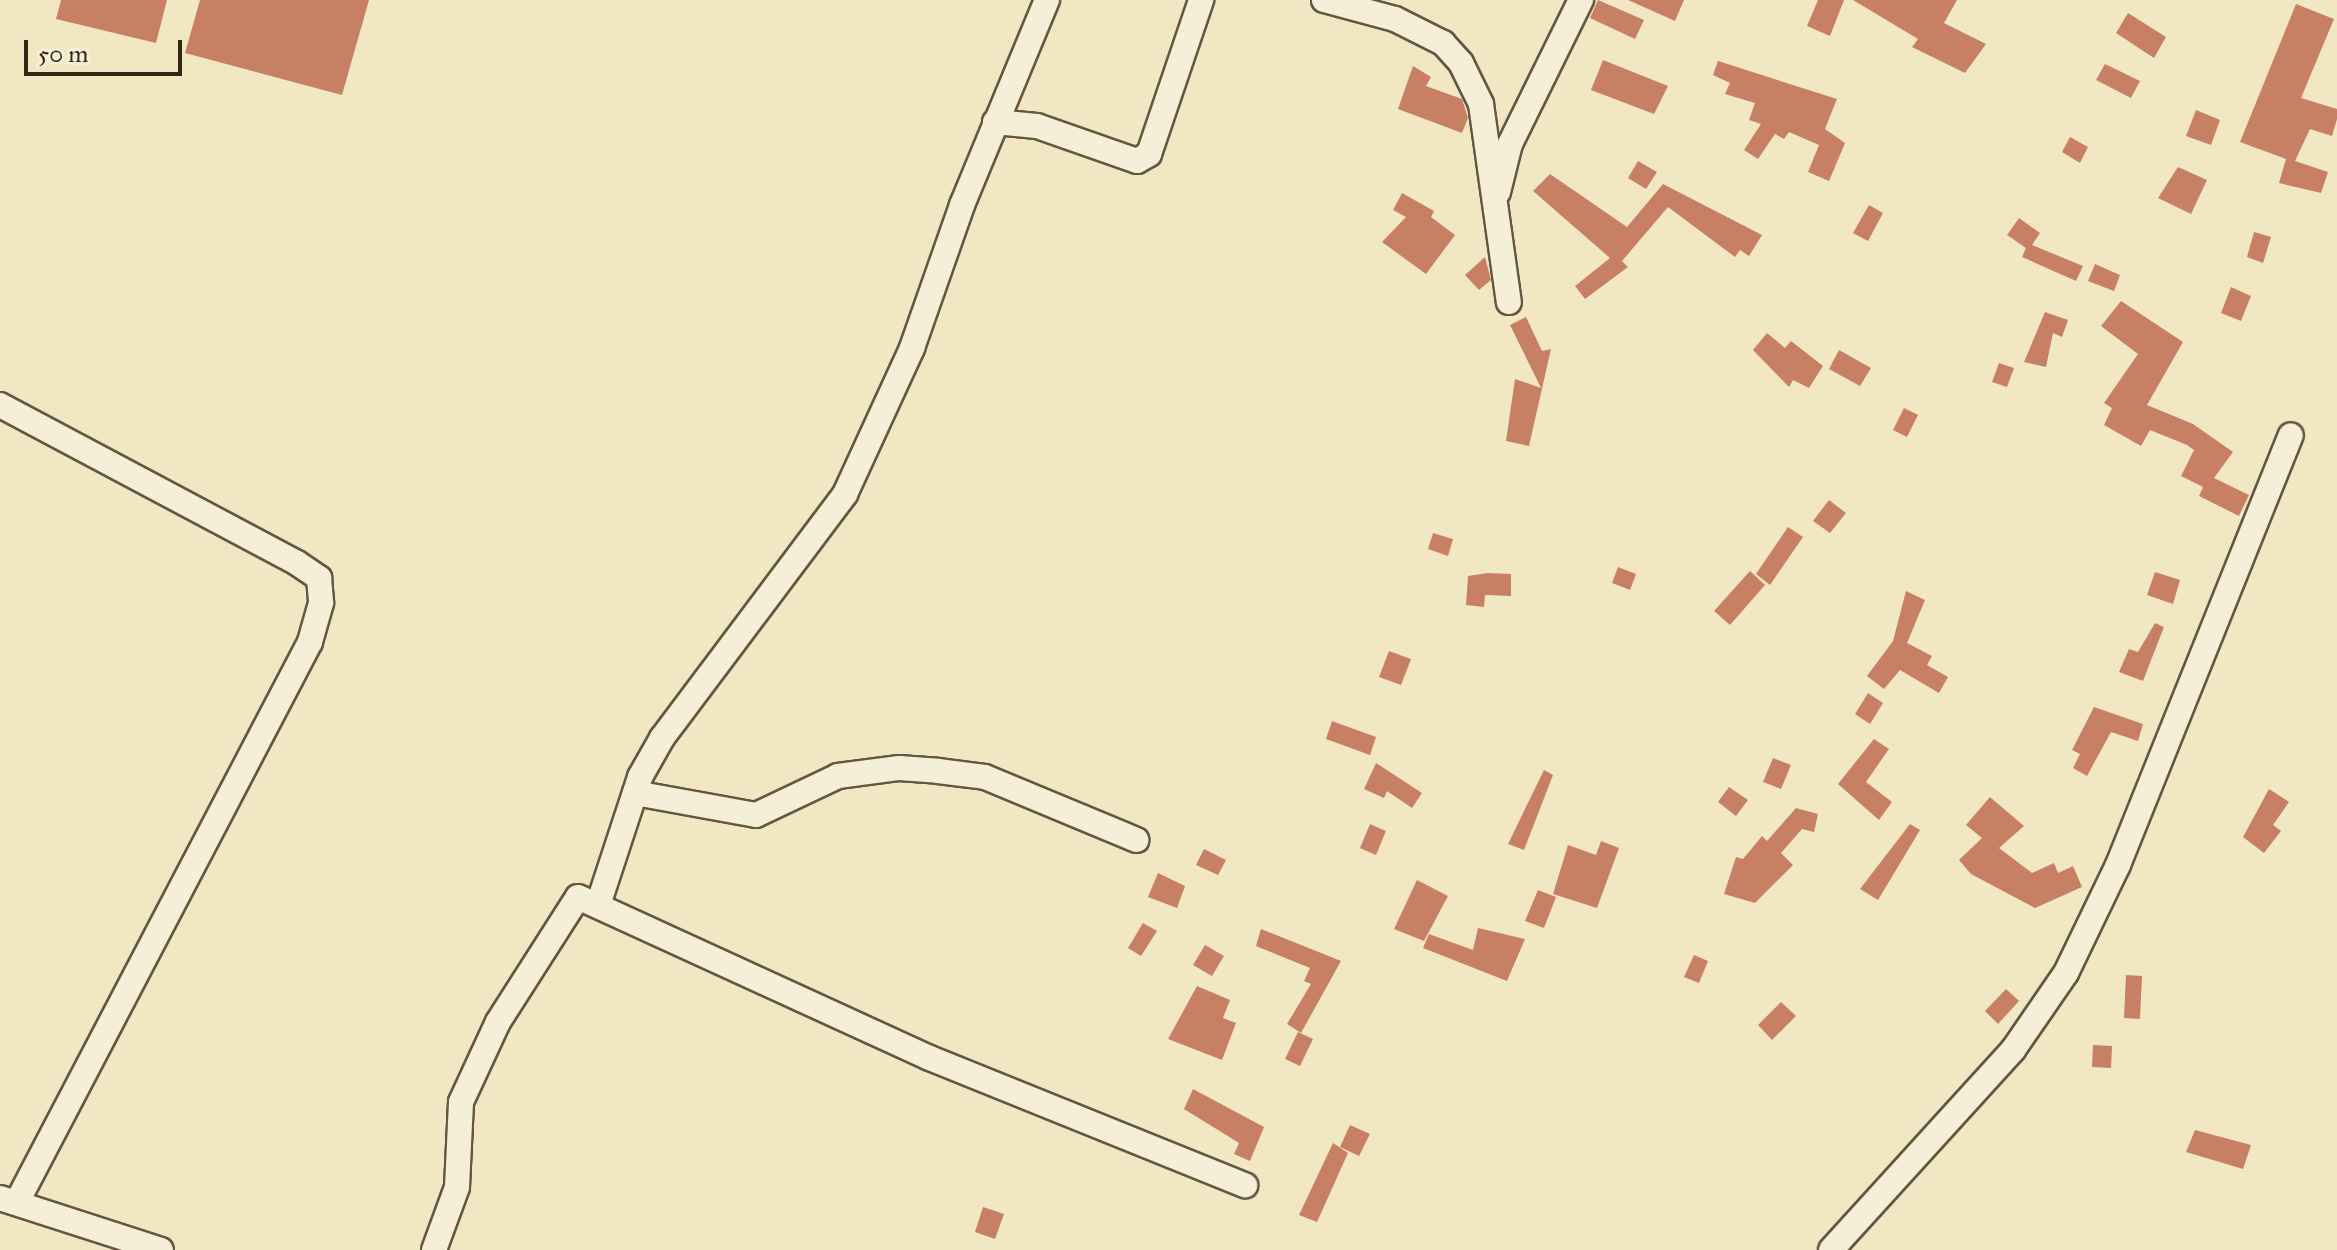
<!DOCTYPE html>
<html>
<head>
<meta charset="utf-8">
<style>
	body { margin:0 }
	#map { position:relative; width:2337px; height:1250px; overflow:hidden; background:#f1e7c3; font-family:"IM FELL Great Primer",serif }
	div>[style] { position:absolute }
	.building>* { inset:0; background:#c88064 }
	.roads { filter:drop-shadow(2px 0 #645640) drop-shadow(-2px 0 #645640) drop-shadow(0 2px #645640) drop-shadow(0 -2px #645640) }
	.street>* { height:24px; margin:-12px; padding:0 12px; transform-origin:12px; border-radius:12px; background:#f6efd8 }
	span { translate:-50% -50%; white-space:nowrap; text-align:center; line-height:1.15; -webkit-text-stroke:7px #f6efd8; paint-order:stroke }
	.scale { position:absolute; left:24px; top:40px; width:158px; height:36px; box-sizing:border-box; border:4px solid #352515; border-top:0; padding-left:10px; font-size:24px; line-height:28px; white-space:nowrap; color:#352515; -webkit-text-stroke:6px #f6efd8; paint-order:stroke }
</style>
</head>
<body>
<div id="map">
	<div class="building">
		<div style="clip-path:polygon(61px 0,167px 0,156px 43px,56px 19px)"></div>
		<div style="clip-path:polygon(200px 0,369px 0,342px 95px,185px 53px)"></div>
		<div style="clip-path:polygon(1598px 0,1644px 20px,1635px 39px,1590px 18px)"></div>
		<div style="clip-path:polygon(1628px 0,1684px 0,1675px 21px)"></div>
		<div style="clip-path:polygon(1818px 0,1844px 0,1830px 36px,1807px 26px)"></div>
		<div style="clip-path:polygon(1853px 0,1957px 0,1944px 23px,1986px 44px,1965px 73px,1912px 47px,1918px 39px)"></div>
		<div style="clip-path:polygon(2296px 4px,2334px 19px,2301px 98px,2337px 109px,2337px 119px,2332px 136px,2310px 129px,2295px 161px,2328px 172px,2321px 193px,2279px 183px,2286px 159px,2240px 142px)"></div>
		<div style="clip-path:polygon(2128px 13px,2166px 37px,2154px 58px,2116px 33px)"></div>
		<div style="clip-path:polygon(1603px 60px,1668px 86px,1654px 114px,1591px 90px)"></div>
		<div style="clip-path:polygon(1718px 61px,1837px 99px,1825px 129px,1845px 143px,1829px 181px,1808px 172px,1819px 145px,1789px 132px,1784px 139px,1775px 134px,1758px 159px,1744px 150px,1761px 124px,1749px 120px,1755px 103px,1725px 94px,1730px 83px,1713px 75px)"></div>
		<div style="clip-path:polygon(2105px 64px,2140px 81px,2131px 98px,2096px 80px)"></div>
		<div style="clip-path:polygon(1413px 66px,1431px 77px,1426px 86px,1462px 99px,1468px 118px,1462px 133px,1398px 109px)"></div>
		<div style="clip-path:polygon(2196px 110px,2220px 120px,2211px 145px,2186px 136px)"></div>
		<div style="clip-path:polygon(2070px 137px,2088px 147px,2080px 163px,2062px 152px)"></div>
		<div style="clip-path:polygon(1638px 161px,1657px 172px,1646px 189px,1628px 178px)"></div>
		<div style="clip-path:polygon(2178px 167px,2207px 180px,2191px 214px,2158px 198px)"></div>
		<div style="clip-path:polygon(1550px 174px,1627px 227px,1663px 184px,1762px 235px,1749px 256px,1740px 250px,1735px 257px,1668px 207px,1622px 261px,1628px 267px,1585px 299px,1575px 286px,1610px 258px,1533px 191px)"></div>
		<div style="clip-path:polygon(1402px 193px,1434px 211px,1431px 217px,1455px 235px,1426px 274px,1382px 242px,1406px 217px,1393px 210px)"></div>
		<div style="clip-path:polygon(1869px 205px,1883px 213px,1868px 241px,1853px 233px)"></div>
		<div style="clip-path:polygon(2019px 218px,2040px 233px,2032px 245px,2083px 266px,2076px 281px,2022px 257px,2026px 248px,2007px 235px)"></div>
		<div style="clip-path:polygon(2254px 232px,2271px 237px,2263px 263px,2247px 257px)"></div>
		<div style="clip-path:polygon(1485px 257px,1491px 280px,1479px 290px,1465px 275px)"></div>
		<div style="clip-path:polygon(2095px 264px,2120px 275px,2114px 291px,2088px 281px)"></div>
		<div style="clip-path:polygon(2231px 287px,2251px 296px,2241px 321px,2221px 313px)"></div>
		<div style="clip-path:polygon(2121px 301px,2183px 342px,2147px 405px,2193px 424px,2233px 452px,2214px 478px,2249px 495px,2239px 516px,2199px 496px,2203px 487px,2181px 476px,2194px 450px,2187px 445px,2150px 430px,2141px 446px,2104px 425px,2112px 408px,2104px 403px,2138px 354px,2101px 326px)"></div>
		<div style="clip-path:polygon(2045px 312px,2068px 320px,2062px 337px,2053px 333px,2046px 367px,2024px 362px)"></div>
		<div style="clip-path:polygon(1526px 317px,1542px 351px,1551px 349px,1529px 446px,1506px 441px,1515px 379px,1541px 388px,1510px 325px)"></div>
		<div style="clip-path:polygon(1767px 333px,1785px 348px,1791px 341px,1823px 366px,1809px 388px,1793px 380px,1789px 387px,1753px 350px)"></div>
		<div style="clip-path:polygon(1839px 350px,1871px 368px,1860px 386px,1829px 369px)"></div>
		<div style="clip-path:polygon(1999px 363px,2014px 368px,2007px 387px,1992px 382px)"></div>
		<div style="clip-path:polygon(1904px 408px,1918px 415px,1907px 437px,1893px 430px)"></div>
		<div style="clip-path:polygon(1829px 500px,1846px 513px,1830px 533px,1813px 521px)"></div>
		<div style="clip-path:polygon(1788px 527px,1803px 537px,1770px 585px,1756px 574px)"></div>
		<div style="clip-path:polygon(1433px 533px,1453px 539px,1448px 556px,1428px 549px)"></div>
		<div style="clip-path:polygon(1618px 567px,1636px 574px,1630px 590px,1612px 583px)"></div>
		<div style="clip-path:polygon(1750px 571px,1765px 585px,1730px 625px,1714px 611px)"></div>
		<div style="clip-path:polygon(2155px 572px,2180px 580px,2173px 604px,2147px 595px)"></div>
		<div style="clip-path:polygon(1488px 573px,1511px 574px,1511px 596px,1485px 595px,1484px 607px,1466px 605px,1468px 576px)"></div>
		<div style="clip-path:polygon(1906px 591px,1925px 600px,1907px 643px,1932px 656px,1927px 665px,1948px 677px,1939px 693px,1900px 670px,1884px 689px,1867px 676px,1893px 641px)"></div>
		<div style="clip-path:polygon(2155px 623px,2164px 627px,2143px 681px,2119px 672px,2129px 649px,2138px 652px)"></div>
		<div style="clip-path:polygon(1389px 651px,1411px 659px,1401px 685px,1379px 677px)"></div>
		<div style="clip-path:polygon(1868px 693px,1883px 703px,1870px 724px,1855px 714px)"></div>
		<div style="clip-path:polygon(2094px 707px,2143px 724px,2138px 741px,2111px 732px,2087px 776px,2073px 768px,2080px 754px,2072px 750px)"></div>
		<div style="clip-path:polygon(1332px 721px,1376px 737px,1370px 755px,1326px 739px)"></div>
		<div style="clip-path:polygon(1874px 739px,1889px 749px,1866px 782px,1892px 802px,1879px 820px,1838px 784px)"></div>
		<div style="clip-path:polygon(1773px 758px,1791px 765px,1781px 789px,1763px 782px)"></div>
		<div style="clip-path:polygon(1376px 763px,1422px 793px,1412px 808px,1387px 791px,1384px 798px,1364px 789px)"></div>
		<div style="clip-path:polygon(1544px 770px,1553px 775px,1524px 850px,1508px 844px)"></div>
		<div style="clip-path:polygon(1729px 787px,1748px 800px,1736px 816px,1718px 802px)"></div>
		<div style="clip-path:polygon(2269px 789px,2289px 802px,2273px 825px,2281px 831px,2264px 853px,2243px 837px)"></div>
		<div style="clip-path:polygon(1990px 797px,2024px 826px,1999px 848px,2032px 873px,2054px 863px,2058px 873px,2073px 866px,2082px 887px,2035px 908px,1971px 874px,1959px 860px,1982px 838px,1966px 825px)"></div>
		<div style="clip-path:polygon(1796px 808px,1818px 814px,1814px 832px,1802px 829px,1781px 853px,1793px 865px,1755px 903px,1724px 894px,1736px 857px,1743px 859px,1762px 836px,1767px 841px)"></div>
		<div style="clip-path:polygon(1370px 824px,1386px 831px,1376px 855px,1360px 848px)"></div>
		<div style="clip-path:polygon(1910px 824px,1920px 830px,1878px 900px,1860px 889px)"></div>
		<div style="clip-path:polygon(1601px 841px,1619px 848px,1597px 908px,1553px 894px,1568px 845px,1596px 855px)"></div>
		<div style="clip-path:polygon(1204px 849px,1226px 860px,1218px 875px,1196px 865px)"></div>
		<div style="clip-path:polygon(1158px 873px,1185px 886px,1177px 908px,1148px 897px)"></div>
		<div style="clip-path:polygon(1417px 880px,1448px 896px,1424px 941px,1394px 929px)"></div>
		<div style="clip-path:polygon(1538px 890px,1556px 897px,1544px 928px,1525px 921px)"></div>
		<div style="clip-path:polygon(1143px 923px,1157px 931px,1141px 956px,1128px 948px)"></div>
		<div style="clip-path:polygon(1478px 928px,1525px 939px,1507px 981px,1423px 948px,1429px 934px,1473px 950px)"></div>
		<div style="clip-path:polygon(1261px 929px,1341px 961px,1301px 1033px,1287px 1024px,1311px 984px,1304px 981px,1310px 968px,1256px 946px)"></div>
		<div style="clip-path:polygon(1205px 945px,1224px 956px,1212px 976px,1193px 965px)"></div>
		<div style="clip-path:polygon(1694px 955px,1708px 961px,1699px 983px,1684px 977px)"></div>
		<div style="clip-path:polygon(2126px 975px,2142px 976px,2140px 1019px,2124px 1018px)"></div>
		<div style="clip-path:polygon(1197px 986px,1230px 1000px,1223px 1018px,1236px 1023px,1222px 1060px,1168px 1039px)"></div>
		<div style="clip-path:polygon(2006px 989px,2019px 1001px,1998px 1024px,1985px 1011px)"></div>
		<div style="clip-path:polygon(1781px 1002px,1796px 1016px,1772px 1040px,1758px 1025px)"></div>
		<div style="clip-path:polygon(1298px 1032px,1313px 1039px,1300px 1066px,1285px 1059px)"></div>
		<div style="clip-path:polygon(2093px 1045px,2112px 1046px,2111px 1068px,2092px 1067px)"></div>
		<div style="clip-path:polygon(1193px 1089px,1264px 1127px,1250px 1161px,1234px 1154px,1239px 1143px,1184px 1109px)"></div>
		<div style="clip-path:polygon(1350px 1125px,1370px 1134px,1359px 1156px,1340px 1147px)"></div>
		<div style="clip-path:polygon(2195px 1130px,2251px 1145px,2243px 1169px,2186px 1152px)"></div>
		<div style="clip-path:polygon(1333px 1143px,1348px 1153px,1317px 1222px,1299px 1215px)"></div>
		<div style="clip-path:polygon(983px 1207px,1004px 1214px,995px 1239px,975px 1232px)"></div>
	</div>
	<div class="roads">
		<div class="street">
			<div style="left:1324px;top:0;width:73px;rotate:15deg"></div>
			<div style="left:1395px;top:19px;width:54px;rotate:26.6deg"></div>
			<div style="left:1443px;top:43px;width:27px;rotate:48deg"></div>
			<div style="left:1461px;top:63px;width:46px;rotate:64deg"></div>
			<div style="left:1481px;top:104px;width:200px;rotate:82deg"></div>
			<div style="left:995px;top:122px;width:42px;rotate:5.4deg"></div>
			<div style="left:1037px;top:126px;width:106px;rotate:19.3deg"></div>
			<div style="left:1137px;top:161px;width:14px;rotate:-30deg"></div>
			<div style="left:1149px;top:154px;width:163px;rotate:-71.3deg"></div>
			<div style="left:1498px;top:192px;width:49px;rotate:-76deg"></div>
			<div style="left:1510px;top:144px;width:161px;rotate:-63.8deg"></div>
			<div style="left:0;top:405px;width:336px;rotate:28deg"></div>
			<div style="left:297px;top:563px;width:27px;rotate:34deg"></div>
			<div style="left:319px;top:578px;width:25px;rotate:85deg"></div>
			<div style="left:321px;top:603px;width:41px;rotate:105.8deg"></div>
			<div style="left:310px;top:642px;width:632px;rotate:117.62deg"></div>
			<div style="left:635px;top:793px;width:123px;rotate:10.3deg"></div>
			<div style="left:756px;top:815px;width:91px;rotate:-25.4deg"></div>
			<div style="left:838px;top:776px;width:62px;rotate:-7.5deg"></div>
			<div style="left:899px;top:768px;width:39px;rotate:4deg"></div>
			<div style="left:938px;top:771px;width:47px;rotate:7.3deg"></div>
			<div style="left:985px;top:777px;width:164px;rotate:22.6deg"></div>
			<div style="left:599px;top:902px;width:132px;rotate:-71.8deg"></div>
			<div style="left:640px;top:777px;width:45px;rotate:-60.6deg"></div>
			<div style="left:662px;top:738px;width:305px;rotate:-53.1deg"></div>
			<div style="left:845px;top:494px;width:161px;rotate:-65.3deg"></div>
			<div style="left:912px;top:348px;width:151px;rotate:-70.7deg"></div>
			<div style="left:962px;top:205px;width:222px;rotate:-67.5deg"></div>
			<div style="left:0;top:1198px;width:169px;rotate:17.9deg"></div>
			<div style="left:434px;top:1250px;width:67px;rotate:-69.9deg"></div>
			<div style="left:457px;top:1187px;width:85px;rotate:-87.3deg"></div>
			<div style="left:461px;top:1102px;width:88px;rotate:-65.2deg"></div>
			<div style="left:498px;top:1022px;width:148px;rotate:-57.4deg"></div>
			<div style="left:578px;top:897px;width:387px;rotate:24.6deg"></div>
			<div style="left:930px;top:1058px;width:340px;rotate:22deg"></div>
			<div style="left:1831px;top:1250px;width:270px;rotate:-47.7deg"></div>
			<div style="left:2013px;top:1050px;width:93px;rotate:-55.5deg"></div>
			<div style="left:2066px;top:973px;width:120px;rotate:-64.3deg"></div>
			<div style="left:2118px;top:865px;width:463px;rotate:-68.1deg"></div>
		</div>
	</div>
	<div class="scale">50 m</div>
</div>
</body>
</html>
